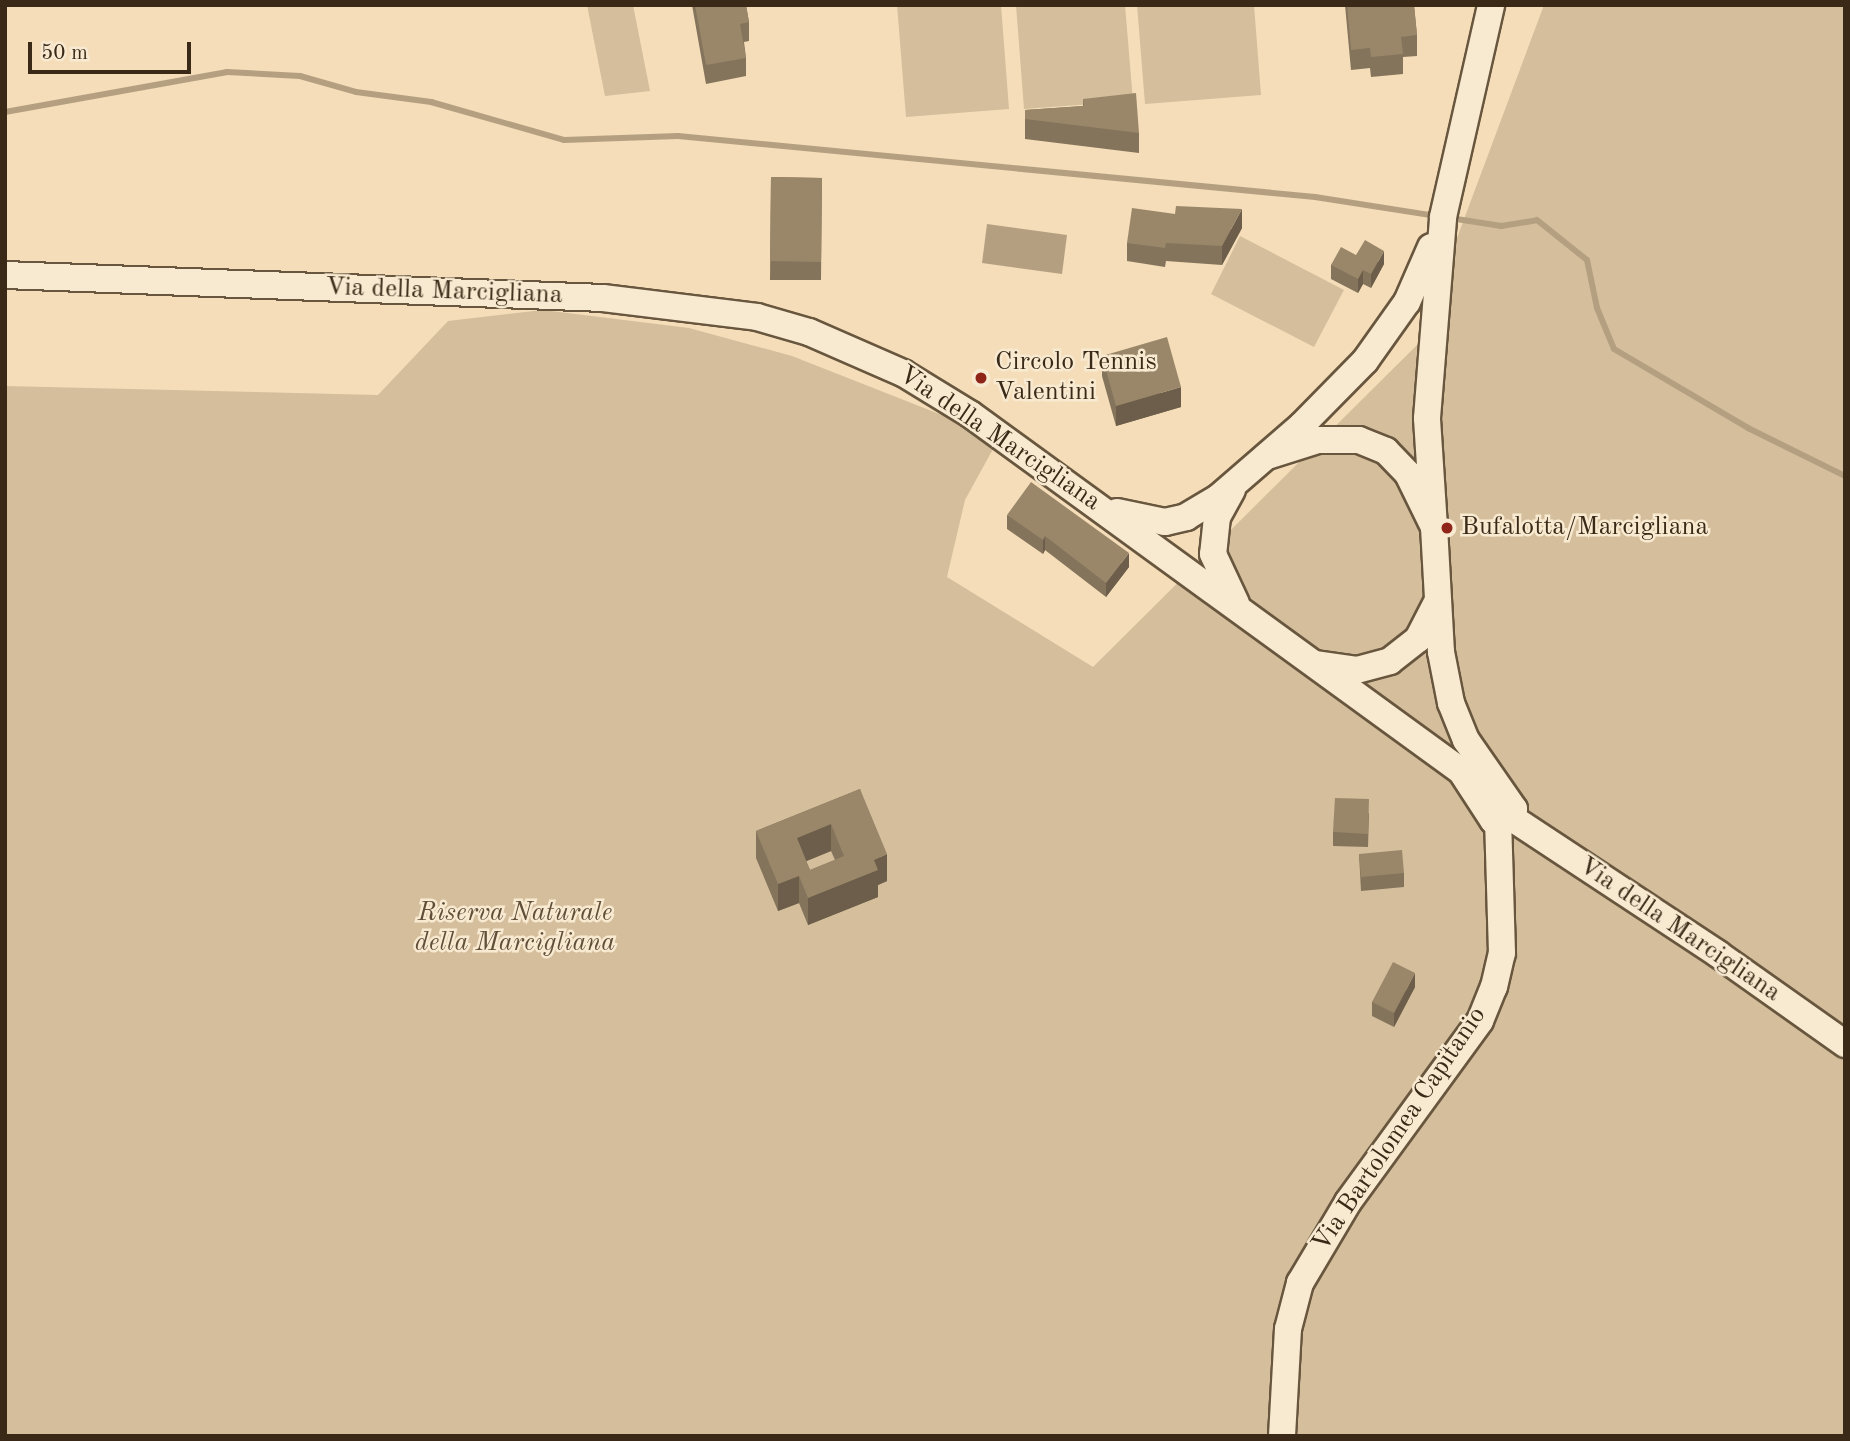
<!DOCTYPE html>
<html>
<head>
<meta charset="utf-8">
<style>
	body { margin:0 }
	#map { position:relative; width:1850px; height:1441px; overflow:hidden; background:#f4ddb8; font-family:"Old Standard TT",serif }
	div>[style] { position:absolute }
	.green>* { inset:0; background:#d4be9c }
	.water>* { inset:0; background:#b4a081 }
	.stream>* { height:6px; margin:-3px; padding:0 3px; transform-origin:3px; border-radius:3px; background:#b4a081 }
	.roads { filter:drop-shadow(2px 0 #68563e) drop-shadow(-2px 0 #68563e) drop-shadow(0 2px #68563e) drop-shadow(0 -2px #68563e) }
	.minor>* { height:26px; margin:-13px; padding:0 13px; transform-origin:13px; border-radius:13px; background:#f8e9d1 }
	.wall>* { inset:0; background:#84745b }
	.shaded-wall>* { inset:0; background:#6c5e4a }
	.building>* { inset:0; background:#9a876a }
	.dots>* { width:19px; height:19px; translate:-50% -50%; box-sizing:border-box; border:4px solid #f8e9d1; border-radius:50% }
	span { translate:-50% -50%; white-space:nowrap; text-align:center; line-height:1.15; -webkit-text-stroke:5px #f8e9d1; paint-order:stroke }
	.street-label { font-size:26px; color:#392916 }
	.poi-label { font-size:26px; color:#392916 }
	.left { translate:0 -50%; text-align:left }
	.park-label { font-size:26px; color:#604e38; font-style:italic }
	.frame { position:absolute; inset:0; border:7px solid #392916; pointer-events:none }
	.scale { position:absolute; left:28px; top:42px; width:163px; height:32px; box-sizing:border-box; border:4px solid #392916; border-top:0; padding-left:9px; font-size:21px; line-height:24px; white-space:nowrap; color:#392916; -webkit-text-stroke:5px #f8e9d1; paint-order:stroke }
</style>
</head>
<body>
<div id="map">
	<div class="green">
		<div style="clip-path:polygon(587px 5px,633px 5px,650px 91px,605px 96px)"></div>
		<div style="clip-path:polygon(897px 5px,1001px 5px,1009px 109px,906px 117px)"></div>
		<div style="clip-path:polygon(1016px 5px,1125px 5px,1133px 101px,1024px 109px)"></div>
		<div style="clip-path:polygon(1137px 5px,1254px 5px,1261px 95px,1145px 104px)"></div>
		<div style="clip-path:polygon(1544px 5px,1845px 5px,1845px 1436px,5px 1436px,5px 386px,378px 395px,448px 321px,543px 310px,689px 328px,792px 356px,952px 419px,993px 449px,965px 500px,947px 577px,1093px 667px,1417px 345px)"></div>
		<div style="clip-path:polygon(1240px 236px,1344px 290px,1314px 347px,1211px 294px)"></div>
	</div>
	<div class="water">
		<div style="clip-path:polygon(987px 224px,1067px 235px,1062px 274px,982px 263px)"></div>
	</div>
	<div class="stream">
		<div style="left:5px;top:112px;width:226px;rotate:-10.2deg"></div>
		<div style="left:227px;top:72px;width:73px;rotate:3.1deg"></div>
		<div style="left:300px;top:76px;width:58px;rotate:15.9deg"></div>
		<div style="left:356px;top:92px;width:76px;rotate:7.6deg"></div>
		<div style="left:431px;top:102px;width:138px;rotate:15.9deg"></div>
		<div style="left:564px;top:140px;width:114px;rotate:-2deg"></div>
		<div style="left:678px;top:136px;width:640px;rotate:5.47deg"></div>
		<div style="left:1315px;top:197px;width:122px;rotate:8.9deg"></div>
		<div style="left:1450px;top:218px;width:52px;rotate:8.9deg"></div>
		<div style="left:1501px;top:226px;width:36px;rotate:-9deg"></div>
		<div style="left:1537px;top:220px;width:64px;rotate:38.7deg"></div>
		<div style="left:1587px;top:260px;width:49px;rotate:78.2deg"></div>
		<div style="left:1597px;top:308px;width:44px;rotate:67.5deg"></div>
		<div style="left:1614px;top:349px;width:156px;rotate:30.5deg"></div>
		<div style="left:1748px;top:428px;width:108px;rotate:26.3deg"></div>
	</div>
	<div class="roads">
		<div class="minor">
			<div style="left:5px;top:275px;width:598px;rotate:2.2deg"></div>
			<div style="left:603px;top:298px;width:155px;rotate:7deg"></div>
			<div style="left:757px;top:317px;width:54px;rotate:16.1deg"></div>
			<div style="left:809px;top:332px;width:103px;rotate:23.6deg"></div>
			<div style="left:903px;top:373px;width:79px;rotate:31.5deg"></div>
			<div style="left:970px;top:414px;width:607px;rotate:36.02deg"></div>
			<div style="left:1461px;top:771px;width:59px;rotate:56.9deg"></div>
			<div style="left:1493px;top:820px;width:10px;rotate:17deg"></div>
			<div style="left:1503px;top:823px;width:10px;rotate:-29deg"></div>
			<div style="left:1267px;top:456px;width:53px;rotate:-17.4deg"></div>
			<div style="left:1318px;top:440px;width:41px"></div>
			<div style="left:1359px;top:440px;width:29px;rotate:22deg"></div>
			<div style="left:1386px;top:451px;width:32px;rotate:46deg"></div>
			<div style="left:1408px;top:474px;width:59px;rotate:63.9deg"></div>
			<div style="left:1434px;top:527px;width:125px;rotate:86.8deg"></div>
			<div style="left:1441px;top:652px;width:52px;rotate:78.9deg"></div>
			<div style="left:1451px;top:703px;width:40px;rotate:68deg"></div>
			<div style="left:1466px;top:740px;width:84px;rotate:55.2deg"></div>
			<div style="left:1514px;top:809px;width:9px;rotate:103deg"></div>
			<div style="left:1232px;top:490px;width:31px;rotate:119deg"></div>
			<div style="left:1217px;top:517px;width:37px;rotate:96deg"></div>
			<div style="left:1213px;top:554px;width:54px;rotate:64.9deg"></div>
			<div style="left:1117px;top:512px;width:49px;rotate:11.8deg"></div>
			<div style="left:1165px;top:522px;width:22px;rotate:-13deg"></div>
			<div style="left:1186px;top:517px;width:39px;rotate:-31deg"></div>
			<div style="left:1219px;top:497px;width:110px;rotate:-40.9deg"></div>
			<div style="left:1302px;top:425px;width:90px;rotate:-45.5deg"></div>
			<div style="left:1365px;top:361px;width:72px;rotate:-54.6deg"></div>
			<div style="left:1407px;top:302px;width:60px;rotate:-66.4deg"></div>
			<div style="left:1434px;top:527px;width:109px;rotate:-93.7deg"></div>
			<div style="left:1427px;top:418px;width:202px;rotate:-85.4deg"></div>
			<div style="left:1443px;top:217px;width:217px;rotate:-77.2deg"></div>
			<div style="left:1316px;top:664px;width:41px;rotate:8.3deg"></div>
			<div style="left:1357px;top:670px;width:34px;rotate:-15deg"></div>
			<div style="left:1390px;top:661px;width:36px;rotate:-38deg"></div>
			<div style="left:1418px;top:639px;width:42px;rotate:-62.8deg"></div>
			<div style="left:1512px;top:818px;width:247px;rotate:33.4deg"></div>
			<div style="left:1718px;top:954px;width:156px;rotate:35.3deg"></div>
			<div style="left:1282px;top:1436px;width:107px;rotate:-86.8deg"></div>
			<div style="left:1288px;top:1329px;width:48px;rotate:-75.4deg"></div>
			<div style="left:1300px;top:1283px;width:94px;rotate:-59.3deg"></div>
			<div style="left:1348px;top:1202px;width:224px;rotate:-53.9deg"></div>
			<div style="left:1480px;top:1021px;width:37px;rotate:-68deg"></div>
			<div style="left:1494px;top:987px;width:35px;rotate:-77deg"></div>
			<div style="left:1502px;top:953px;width:131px;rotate:-91.7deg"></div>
		</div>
	</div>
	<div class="wall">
		<div style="clip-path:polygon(692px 5px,746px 5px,749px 22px,749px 41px,744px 42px,746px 58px,746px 76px,706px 84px)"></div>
		<div style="clip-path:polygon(1345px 5px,1414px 5px,1417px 35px,1417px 56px,1403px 57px,1403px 74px,1371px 77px,1370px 68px,1351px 70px)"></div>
		<div style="clip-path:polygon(1083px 99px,1139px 133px,1139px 153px,1025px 139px,1025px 110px,1083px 106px)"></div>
		<div style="clip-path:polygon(771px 177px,822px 178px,821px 280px,770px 280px)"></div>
		<div style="clip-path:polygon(1242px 228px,1222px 265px,1166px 261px,1165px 267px,1127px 261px,1127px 243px)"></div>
		<div style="clip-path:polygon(1356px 255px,1384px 264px,1371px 288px,1363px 284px,1358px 293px,1331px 279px,1331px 265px)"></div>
		<div style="clip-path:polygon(1102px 356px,1181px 407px,1116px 426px,1102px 376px)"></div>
		<div style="clip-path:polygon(1007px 515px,1129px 567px,1106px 597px,1045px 550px,1043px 554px,1007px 529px)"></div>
		<div style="clip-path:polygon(evenodd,860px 789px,887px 881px,878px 885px,878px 897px,808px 925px,799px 903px,778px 911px,756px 858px,756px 831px,860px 789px,831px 851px,835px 860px,810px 870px,806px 861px,831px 851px)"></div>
		<div style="clip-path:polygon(1369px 813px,1368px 847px,1333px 846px,1333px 832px)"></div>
		<div style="clip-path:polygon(1359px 854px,1404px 873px,1404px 887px,1361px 891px)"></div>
		<div style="clip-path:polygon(1415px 987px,1394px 1027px,1372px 1016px,1372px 1002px)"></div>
	</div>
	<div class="shaded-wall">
		<div style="clip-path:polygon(1242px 209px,1242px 228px,1222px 265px,1222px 246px)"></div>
		<div style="clip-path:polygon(1384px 251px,1384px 264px,1371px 288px,1371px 274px)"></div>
		<div style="clip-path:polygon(1363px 270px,1363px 284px,1358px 293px,1358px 279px)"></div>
		<div style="clip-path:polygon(1181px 387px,1181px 407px,1116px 426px,1116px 406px)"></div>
		<div style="clip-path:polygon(1045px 536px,1045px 550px,1043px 554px,1043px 540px)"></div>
		<div style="clip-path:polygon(1129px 553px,1129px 567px,1106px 597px,1106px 583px)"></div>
		<div style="clip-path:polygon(831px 824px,831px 851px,797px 865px,797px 838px)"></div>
		<div style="clip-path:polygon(887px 854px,887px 881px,878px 885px,878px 897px,808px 925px,808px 898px,874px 860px)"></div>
		<div style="clip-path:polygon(799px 876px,799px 903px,778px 911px,778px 884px)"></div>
		<div style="clip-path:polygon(1415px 973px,1415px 987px,1394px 1027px,1394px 1013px)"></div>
	</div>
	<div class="building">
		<div style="clip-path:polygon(695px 5px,746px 5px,749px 22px,740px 24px,746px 58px,706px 65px)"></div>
		<div style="clip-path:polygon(1347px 5px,1414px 5px,1417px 35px,1401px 37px,1403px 54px,1371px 57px,1370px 48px,1351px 50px)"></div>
		<div style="clip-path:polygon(1136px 93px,1139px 133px,1025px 119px,1025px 110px,1084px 106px,1083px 99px)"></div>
		<div style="clip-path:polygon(771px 177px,822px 178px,821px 262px,770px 261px)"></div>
		<div style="clip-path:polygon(1176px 206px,1242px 209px,1222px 246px,1166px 243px,1165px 248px,1127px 243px,1132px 208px,1175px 214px)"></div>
		<div style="clip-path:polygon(1365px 240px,1384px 251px,1371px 274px,1363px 270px,1358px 279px,1331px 265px,1341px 247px,1356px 255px)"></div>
		<div style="clip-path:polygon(1167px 337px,1181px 387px,1116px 406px,1102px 356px)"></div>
		<div style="clip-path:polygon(1031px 482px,1129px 553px,1106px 583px,1045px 536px,1043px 540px,1007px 515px)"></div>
		<div style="clip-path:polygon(evenodd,860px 789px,887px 854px,874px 860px,878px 870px,808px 898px,799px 876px,778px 884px,756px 831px,860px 789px,831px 824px,844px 856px,810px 870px,797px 838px,831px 824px)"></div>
		<div style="clip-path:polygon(1335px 798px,1369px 799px,1368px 834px,1333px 832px)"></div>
		<div style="clip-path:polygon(1402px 850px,1404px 873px,1361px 877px,1359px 854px)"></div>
		<div style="clip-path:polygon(1393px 962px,1415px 973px,1394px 1013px,1372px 1002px)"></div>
	</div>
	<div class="dots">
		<div style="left:981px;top:378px;background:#8f2418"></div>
		<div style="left:1447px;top:528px;background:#8f2418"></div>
	</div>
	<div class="street-label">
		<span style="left:444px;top:292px;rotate:2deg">Via della Marcigliana</span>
		<span style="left:999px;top:439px;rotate:34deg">Via della Marcigliana</span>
		<span style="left:1679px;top:930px;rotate:34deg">Via della Marcigliana</span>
		<span style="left:1400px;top:1130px;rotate:-56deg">Via Bartolomea Capitanio</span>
	</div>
	<div class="poi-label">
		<span class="left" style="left:995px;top:378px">Circolo Tennis<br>Valentini</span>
		<span class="left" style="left:1461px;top:528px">Bufalotta/Marcigliana</span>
	</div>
	<div class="park-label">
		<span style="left:515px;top:929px">Riserva Naturale<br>della Marcigliana</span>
	</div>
	<div class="frame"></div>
	<div class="scale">50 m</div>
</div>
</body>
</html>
